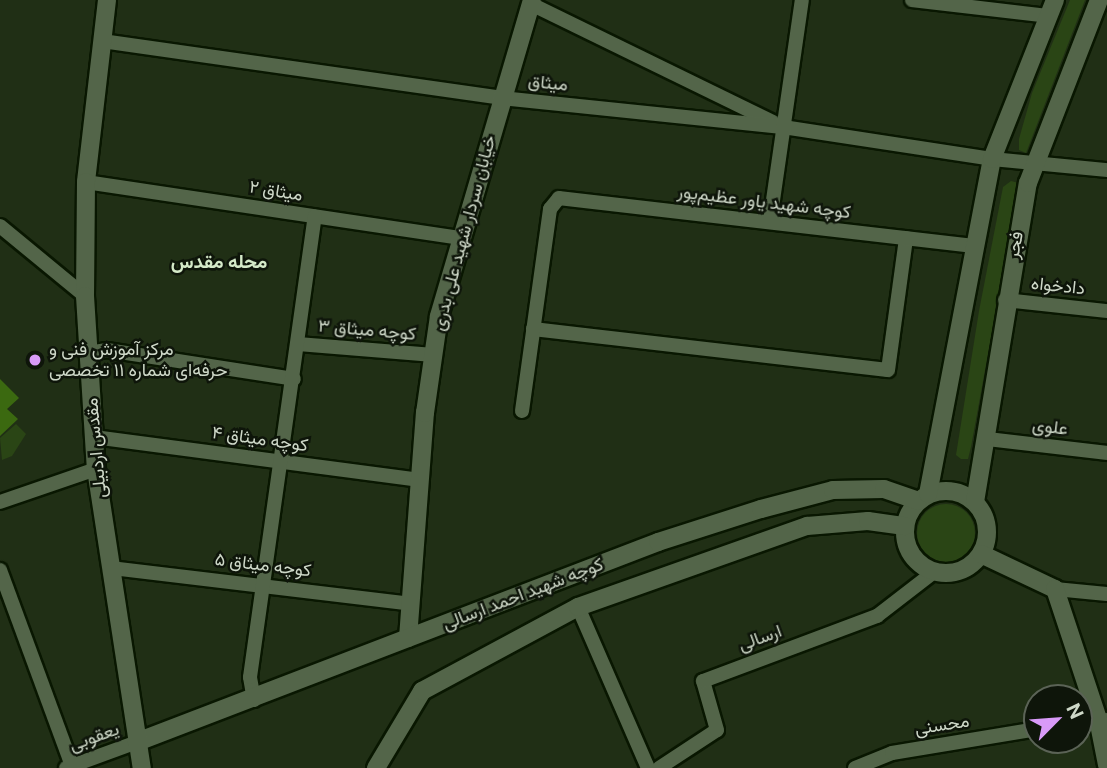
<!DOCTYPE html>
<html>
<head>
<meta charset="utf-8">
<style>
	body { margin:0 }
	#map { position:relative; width:1107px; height:768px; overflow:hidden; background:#202f15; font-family:"Public Sans",Vazirmatn,sans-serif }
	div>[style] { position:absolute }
	.green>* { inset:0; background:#2a4515 }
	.round { border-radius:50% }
	.building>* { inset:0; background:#3b6910 }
	.roads { filter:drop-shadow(2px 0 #091701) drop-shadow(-2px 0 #091701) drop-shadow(0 2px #091701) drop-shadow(0 -2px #091701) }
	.minor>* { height:14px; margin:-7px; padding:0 7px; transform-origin:7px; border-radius:7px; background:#536549 }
	.tertiary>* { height:18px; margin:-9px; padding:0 9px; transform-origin:9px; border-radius:9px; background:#536549 }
	.tertiary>.ring { margin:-9px; padding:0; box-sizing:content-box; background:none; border:18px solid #536549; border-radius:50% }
	.secondary>* { height:18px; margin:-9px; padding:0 9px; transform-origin:9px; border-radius:9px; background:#536549 }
	.dots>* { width:19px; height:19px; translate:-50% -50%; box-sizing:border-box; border:4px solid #0e150a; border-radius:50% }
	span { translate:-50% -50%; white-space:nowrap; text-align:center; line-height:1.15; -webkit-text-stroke:5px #0e150a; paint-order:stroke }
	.street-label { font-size:18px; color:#ced8c8 }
	.poi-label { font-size:18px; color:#ced8c8 }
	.left { translate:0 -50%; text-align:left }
	.neighbourhood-label { font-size:19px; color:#d4e9c8; font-weight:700 }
	.north { position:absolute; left:1023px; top:684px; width:70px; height:70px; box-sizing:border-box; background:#0e150a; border:2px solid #5b6356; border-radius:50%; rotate:65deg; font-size:19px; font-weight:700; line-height:28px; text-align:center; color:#ced8c8 }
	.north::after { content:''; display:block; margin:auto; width:24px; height:32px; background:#d89af8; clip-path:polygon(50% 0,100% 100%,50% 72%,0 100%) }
</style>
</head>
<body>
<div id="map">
	<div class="green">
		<div style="clip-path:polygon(1070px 0,1085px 0,1026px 153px,1019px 150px,1019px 139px,1032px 93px)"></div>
		<div style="clip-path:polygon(1011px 181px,1019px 183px,971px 447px,968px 459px,961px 459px,956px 455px,979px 311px,1003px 187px)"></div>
		<div style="clip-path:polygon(16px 424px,26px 434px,12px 456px,2px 460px,0 438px)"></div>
		<div class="round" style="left:917px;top:504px;width:58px;height:58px"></div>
	</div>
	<div class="building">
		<div style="clip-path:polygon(0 379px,19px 398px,7px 409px,18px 419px,0 436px)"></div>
	</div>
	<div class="roads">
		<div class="minor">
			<div style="left:912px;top:0;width:138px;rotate:6.7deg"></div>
			<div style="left:531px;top:4px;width:269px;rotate:26deg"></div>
			<div style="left:102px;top:41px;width:403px;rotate:8.1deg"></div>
			<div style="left:501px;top:98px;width:283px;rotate:5.9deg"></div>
			<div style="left:783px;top:127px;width:211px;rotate:8.7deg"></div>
			<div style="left:992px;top:159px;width:116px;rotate:5.5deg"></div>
			<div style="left:86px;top:182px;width:379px;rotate:8.5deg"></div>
			<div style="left:770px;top:221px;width:223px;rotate:-81.8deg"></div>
			<div style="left:0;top:226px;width:110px;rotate:39.5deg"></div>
			<div style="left:1005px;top:300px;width:103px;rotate:6.2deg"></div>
			<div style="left:533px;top:329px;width:357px;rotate:6.6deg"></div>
			<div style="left:888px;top:370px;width:133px;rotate:-82.2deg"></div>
			<div style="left:298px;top:344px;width:136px;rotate:4.6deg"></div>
			<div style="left:88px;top:353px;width:19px;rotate:-9deg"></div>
			<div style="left:107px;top:350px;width:189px;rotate:8.8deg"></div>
			<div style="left:522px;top:411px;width:204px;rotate:-82.1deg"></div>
			<div style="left:550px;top:209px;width:14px;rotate:-51deg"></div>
			<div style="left:559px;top:198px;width:415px;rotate:6.6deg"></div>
			<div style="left:94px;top:437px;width:329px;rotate:7.5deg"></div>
			<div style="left:988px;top:439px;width:120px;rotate:6.7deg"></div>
			<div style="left:0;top:502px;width:102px;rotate:-19deg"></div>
			<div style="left:111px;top:568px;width:302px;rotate:6.8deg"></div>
			<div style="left:0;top:570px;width:209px;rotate:69.8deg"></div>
			<div style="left:1055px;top:589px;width:52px;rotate:5.5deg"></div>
			<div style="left:578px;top:607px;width:176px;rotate:66.5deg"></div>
			<div style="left:254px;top:700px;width:23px;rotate:-100deg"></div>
			<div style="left:250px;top:677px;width:465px;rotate:-82deg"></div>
			<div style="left:1079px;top:722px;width:27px;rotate:-4deg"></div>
			<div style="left:66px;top:768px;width:76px;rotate:-20.1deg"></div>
			<div style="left:659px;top:768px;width:69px;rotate:-33.2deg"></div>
			<div style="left:717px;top:730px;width:51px;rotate:-105.9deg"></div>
			<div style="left:703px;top:681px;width:186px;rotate:-20.5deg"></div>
			<div style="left:877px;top:616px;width:72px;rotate:-37.7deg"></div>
			<div style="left:855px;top:768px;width:40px;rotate:-22deg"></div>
			<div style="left:892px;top:753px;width:147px;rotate:-9.4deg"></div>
		</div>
		<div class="tertiary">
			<div class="ring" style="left:905px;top:491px;width:64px;height:64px"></div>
			<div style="left:981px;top:554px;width:82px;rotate:25.3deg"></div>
			<div style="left:1055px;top:589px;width:137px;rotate:71.7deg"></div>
			<div style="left:1098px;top:719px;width:47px;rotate:78.9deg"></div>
			<div style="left:408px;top:638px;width:226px;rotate:-85.7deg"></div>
			<div style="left:425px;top:413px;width:98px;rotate:-81.8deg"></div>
			<div style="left:439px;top:316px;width:329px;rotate:-73.6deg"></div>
			<div style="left:137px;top:742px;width:558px;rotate:-21deg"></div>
			<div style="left:658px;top:542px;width:108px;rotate:-17.8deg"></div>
			<div style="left:761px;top:509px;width:74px;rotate:-14.8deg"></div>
			<div style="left:833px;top:490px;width:51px;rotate:-1.1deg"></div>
			<div style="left:884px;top:489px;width:36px;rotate:19deg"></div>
			<div style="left:376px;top:768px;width:90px;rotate:-59.1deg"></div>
			<div style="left:422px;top:691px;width:177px;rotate:-28.3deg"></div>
			<div style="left:578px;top:607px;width:243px;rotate:-19.5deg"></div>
			<div style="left:807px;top:526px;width:61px;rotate:-4.7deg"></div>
			<div style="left:868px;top:521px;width:37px;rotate:8deg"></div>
		</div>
		<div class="secondary">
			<div style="left:107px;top:0;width:183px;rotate:96.6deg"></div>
			<div style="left:86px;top:182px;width:114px;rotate:90.5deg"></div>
			<div style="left:85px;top:296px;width:173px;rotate:86.4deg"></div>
			<div style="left:96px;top:469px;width:303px;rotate:81.3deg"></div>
			<div style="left:928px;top:494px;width:341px;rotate:-79.2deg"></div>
			<div style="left:992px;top:159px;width:171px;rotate:-68.4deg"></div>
			<div style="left:975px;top:502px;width:323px;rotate:-80.6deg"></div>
			<div style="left:1028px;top:183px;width:196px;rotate:-68.8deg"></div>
		</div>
	</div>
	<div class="dots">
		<div style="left:35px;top:360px;background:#d89af8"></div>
	</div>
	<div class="street-label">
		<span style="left:548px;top:83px;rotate:6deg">میثاق</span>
		<span style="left:276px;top:191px;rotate:9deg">میثاق ۲</span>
		<span style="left:764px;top:202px;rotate:7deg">کوچه شهید یاور عظیم‌پور</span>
		<span style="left:464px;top:233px;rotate:-75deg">خیابان سردار شهید علی بدری</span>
		<span style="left:1015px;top:245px;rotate:-79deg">فجر</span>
		<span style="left:1058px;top:286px;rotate:6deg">دادخواه</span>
		<span style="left:367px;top:330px;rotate:5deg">کوچه میثاق ۳</span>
		<span style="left:1050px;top:427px;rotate:7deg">علوی</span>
		<span style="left:260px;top:439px;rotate:8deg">کوچه میثاق ۴</span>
		<span style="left:96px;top:448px;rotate:-95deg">مقدس اردبیلی</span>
		<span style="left:263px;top:565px;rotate:7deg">کوچه میثاق ۵</span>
		<span style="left:523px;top:594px;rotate:-21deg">کوچه شهید احمد ارسالی</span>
		<span style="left:760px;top:638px;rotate:-20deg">ارسالی</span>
		<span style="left:942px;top:725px;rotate:-9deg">محسنی</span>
		<span style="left:94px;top:737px;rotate:-20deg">یعقوبی</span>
	</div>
	<div class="poi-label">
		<span class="left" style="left:49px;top:360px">مرکز آموزش فنی و<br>حرفه‌ای شماره ۱۱ تخصصی</span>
	</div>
	<div class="neighbourhood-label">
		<span style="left:219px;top:262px">محله مقدس</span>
	</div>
	<div class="north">N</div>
</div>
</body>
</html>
